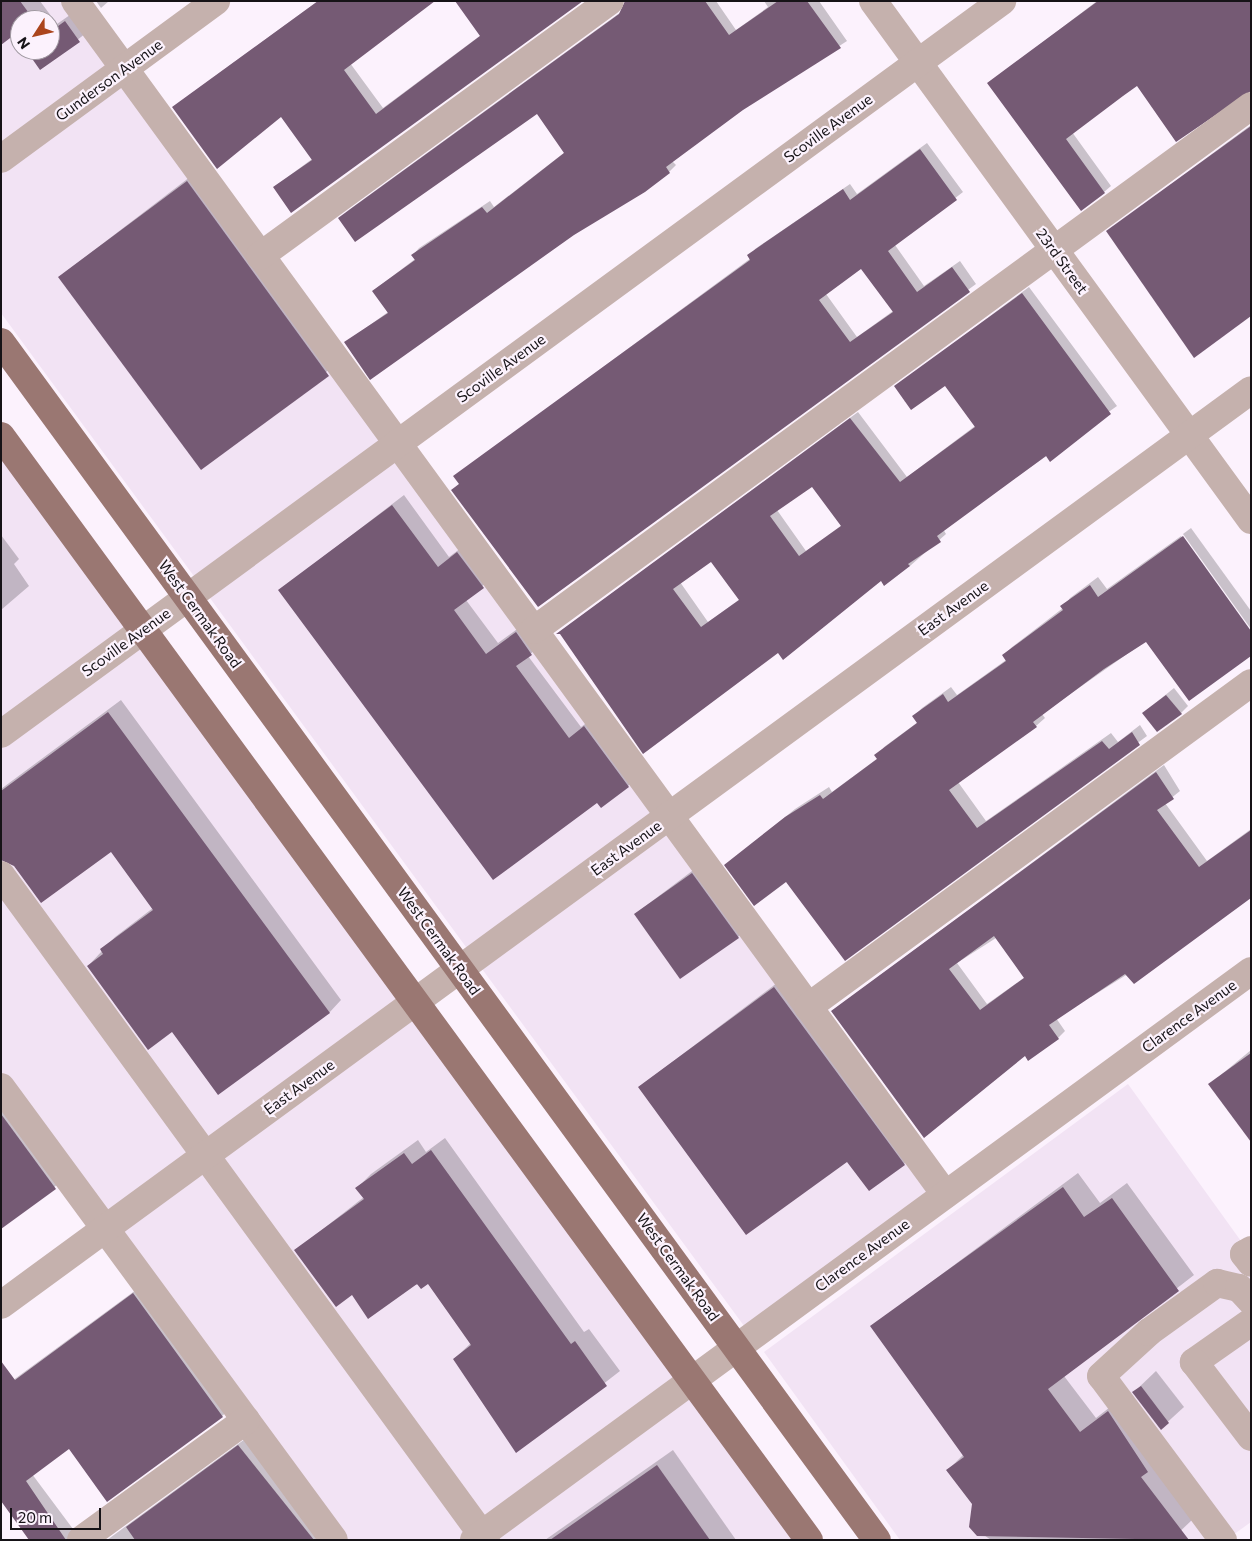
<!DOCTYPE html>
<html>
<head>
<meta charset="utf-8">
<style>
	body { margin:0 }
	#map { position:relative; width:1252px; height:1541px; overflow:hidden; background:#fcf2fd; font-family:Commissioner,sans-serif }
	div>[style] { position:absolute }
	.built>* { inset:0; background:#f2e3f4 }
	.shadow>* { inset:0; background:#0003 }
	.building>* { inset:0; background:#755a74 }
	.minor>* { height:28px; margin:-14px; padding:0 14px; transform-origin:14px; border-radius:14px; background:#c5b1ad }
	.major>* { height:28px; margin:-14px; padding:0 14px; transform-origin:14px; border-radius:14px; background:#9a7772 }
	span { translate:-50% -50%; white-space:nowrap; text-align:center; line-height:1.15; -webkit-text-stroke:4.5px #fcf2fd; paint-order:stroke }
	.street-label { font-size:15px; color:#161317 }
	.frame { position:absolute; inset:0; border:2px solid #161317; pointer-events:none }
	.north { position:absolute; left:10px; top:10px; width:50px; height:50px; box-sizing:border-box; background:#fcf2fd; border:1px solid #a099a1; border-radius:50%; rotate:235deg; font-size:14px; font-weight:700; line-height:20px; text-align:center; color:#161317 }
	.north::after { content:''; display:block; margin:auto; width:18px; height:22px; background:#ab451d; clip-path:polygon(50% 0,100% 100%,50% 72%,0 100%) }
	.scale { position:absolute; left:10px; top:1508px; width:91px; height:22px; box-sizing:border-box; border:2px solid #161317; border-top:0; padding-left:6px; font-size:15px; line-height:18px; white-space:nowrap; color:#161317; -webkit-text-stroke:4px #fcf2fd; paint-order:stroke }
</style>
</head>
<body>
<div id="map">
	<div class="built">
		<div style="clip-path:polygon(evenodd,1px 1px,86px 1px,946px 1187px,747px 1330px,1px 313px,1px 1px,20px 20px,50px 20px,50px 50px,20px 50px,20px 20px)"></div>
		<div style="clip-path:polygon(1px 444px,801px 1540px,325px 1540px,1px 1097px)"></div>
		<div style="clip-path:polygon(1128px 1084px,1251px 1255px,1251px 1522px,1226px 1540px,900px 1540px,764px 1352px)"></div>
	</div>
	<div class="shadow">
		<div style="clip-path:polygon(1px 1px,40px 1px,57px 24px,77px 10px,91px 29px,41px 69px,27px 50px,50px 50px,50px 20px,20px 20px,20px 40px)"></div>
		<div style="clip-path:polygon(96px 1px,109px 1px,101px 8px)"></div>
		<div style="clip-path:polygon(318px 1px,350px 63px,383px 108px,481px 35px,581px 1px,274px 187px,312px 159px,281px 115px,173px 107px)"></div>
		<div style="clip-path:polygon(626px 1px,716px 1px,736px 30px,768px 7px,764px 1px,819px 1px,847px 41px,742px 109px,672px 161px,676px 165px,669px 172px,346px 342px,388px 312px,373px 291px,415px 259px,413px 255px,419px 248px,490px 201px,494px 207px,565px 152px,537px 113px,346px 212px,621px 12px)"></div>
		<div style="clip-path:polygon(1097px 1px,1251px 1px,1072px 132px,1111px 186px,1104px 192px,989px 83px)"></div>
		<div style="clip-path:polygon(1251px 125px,1251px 314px,1108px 231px)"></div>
		<div style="clip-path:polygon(evenodd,927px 143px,963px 192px,895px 245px,924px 286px,960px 261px,976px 284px,539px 606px,453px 490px,460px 483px,455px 476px,751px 258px,755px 249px,850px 184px,857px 194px,927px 143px,861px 268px,893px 311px,857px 337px,826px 294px,861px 268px)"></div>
		<div style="clip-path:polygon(203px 167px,343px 359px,201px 468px,59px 277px)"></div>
		<div style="clip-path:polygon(evenodd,1029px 287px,1117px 406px,943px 529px,946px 534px,910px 566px,881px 579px,778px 652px,558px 633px,858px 412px,907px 477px,975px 426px,945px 384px,896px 386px,1029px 287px,812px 485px,842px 525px,806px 551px,777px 510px,812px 485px,1029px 287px,712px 560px,740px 599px,708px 622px,680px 582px,712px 560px)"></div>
		<div style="clip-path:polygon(404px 495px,449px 557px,469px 542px,494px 576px,466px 600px,498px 643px,527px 622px,543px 643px,528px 656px,581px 727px,596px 716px,639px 775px,628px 786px,598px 801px,280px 590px)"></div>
		<div style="clip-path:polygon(1191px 528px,1251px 611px,1251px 629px,1183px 534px)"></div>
		<div style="clip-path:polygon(1px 535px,19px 559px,14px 564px,29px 586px,1px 610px)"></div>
		<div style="clip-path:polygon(1181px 536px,1251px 633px,1147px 640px,1042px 714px,1045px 718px,1036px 726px,958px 782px,986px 821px,1111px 733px,1118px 742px,1140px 725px,1147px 736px,845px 959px,786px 881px,726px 865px,795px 809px,829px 787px,832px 792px,878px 758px,884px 747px,918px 722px,914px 716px,922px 708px,951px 687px,957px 695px,1006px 660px,1003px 656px,1012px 647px,1063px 608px,1070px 598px,1098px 577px,1107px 589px)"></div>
		<div style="clip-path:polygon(1174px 688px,1188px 706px,1181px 713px,1143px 713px)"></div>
		<div style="clip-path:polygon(121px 700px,341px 1000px,329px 1013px,172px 1030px,88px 966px,115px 937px,153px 908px,111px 850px,14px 865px,1px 859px,1px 789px)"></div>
		<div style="clip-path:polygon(evenodd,1164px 765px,1180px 791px,1165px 803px,1207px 861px,1251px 829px,1251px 897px,1091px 997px,1089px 994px,1056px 1018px,1065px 1031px,1058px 1038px,1025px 1054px,832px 1011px,1164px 765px,996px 938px,1025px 977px,987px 1004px,957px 963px,996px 938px)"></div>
		<div style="clip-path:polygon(704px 862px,750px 925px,738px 937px,635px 914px)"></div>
		<div style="clip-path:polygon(789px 974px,918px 1150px,904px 1164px,847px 1160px,639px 1087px)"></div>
		<div style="clip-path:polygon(1251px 1050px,1251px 1140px,1210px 1084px)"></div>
		<div style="clip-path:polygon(1px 1103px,62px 1181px,1px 1228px)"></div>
		<div style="clip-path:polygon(445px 1138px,584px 1332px,589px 1329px,620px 1371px,517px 1451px,454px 1359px,471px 1343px,428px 1283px,352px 1294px,296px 1250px,364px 1197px,357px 1188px,371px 1174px,418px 1140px,426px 1152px)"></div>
		<div style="clip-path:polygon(1078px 1173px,1100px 1203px,1127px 1183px,1194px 1275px,1064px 1376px,1096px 1418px,1123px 1397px,1193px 1519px,1171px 1540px,991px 1540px,971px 1526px,974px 1504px,948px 1470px,964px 1454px,872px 1326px)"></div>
		<div style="clip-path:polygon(140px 1287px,229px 1410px,222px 1416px,69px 1447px,32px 1474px,73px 1529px,75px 1540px,31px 1540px,1px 1389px)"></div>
		<div style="clip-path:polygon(1156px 1371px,1184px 1407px,1161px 1428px,1134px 1392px)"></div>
		<div style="clip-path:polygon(245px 1439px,326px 1540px,107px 1540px)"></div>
		<div style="clip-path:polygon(673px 1450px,736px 1540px,545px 1540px)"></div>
	</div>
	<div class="building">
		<div style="clip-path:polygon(1px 1px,20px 1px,34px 20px,20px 20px,20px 42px,14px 35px,1px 45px)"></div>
		<div style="clip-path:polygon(318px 1px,435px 1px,344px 70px,376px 114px,480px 36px,455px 1px,583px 1px,291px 213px,273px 187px,312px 160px,281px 117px,217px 169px,172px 107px)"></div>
		<div style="clip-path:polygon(625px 1px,705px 1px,729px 35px,778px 1px,807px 1px,841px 48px,743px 110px,666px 167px,670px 173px,645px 192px,574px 235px,370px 380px,344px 342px,388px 313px,372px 291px,415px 260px,411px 255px,482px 207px,487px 213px,564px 153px,537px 114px,355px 242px,338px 218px,619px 14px)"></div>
		<div style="clip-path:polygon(1098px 1px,1251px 1px,1251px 91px,1176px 142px,1137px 86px,1123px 96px,1066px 139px,1105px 193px,1081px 211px,987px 83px)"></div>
		<div style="clip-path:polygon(65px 21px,80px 42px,40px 70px,26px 50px,50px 50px,50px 32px)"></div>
		<div style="clip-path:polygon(1251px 126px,1251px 316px,1194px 358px,1106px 231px)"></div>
		<div style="clip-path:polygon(evenodd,920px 149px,957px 200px,888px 251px,917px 292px,952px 267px,970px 292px,538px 607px,451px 490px,459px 484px,453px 476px,750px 260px,747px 255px,773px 237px,843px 189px,850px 200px,920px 149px,861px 269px,893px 312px,850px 342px,819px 300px,861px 269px)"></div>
		<div style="clip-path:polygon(187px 181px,329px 376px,201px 470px,58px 277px)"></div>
		<div style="clip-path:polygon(evenodd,1022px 293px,1111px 414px,1050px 462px,1046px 456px,937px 536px,941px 542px,908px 564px,910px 566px,884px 586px,881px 581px,783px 660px,778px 653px,643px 754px,560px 634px,556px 634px,850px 418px,900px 482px,975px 427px,945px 386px,911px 410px,894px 386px,1022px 293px,812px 487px,841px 526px,799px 556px,770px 516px,812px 487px,1022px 293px,711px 562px,739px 600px,701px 627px,673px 589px,711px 562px)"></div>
		<div style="clip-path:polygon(392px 505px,438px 567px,457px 552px,484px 588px,454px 610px,486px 654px,516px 632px,532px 655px,516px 666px,569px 738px,584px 726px,629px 787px,601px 808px,597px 803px,493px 880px,278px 590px)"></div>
		<div style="clip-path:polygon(1183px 536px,1251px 631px,1251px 656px,1189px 701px,1146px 642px,1104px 669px,1033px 722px,1037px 727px,949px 790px,977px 828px,1102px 741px,1109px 749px,1132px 732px,1140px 745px,845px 961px,786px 882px,754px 906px,724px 865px,785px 817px,820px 795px,823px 799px,877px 759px,874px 755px,917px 723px,912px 716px,943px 694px,948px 702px,1006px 661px,1002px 655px,1063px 610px,1060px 606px,1090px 585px,1098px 597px)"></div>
		<div style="clip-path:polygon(1166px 695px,1182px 714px,1157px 732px,1142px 713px)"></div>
		<div style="clip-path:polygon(108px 712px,330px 1013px,218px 1095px,172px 1032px,148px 1050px,87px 966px,103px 954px,100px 949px,153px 910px,111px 852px,41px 903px,14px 866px,1px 860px,1px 791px)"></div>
		<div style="clip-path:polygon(evenodd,1156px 772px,1174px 799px,1157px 810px,1199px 867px,1251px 830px,1251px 898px,1134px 984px,1125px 974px,1049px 1025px,1059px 1039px,1028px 1061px,1025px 1056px,924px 1138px,831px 1011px,1156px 772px,994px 936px,1024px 978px,980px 1010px,949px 969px,994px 936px)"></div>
		<div style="clip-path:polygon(692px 873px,739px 938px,680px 979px,634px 914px)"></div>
		<div style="clip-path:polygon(774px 987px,905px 1165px,869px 1191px,847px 1162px,746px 1235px,638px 1087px)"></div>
		<div style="clip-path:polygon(1251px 1053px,1251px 1142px,1208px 1084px)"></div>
		<div style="clip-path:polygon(1px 1114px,56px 1189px,1px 1229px)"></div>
		<div style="clip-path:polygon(431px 1150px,571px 1344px,575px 1341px,607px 1386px,516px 1453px,453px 1359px,471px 1345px,428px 1284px,421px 1289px,417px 1284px,368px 1319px,352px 1295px,336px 1307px,294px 1250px,364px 1199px,355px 1188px,404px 1153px,412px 1164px)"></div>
		<div style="clip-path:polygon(1063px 1187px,1084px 1217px,1112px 1198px,1179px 1291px,1048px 1389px,1080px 1432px,1108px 1411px,1148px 1472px,1141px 1477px,1189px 1540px,977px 1536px,969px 1527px,972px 1504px,946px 1470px,964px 1457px,870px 1326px)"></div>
		<div style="clip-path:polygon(133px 1293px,223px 1417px,107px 1502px,69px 1449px,26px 1481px,66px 1540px,29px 1540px,1px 1501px,1px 1361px,15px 1380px)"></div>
		<div style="clip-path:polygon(1141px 1386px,1169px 1423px,1161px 1430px,1132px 1392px)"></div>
		<div style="clip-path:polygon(238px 1445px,314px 1540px,135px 1540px,126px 1527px)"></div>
		<div style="clip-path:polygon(657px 1465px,710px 1540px,550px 1540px)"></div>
	</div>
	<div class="minor">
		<div style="left:75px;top:1px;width:1477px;rotate:53.9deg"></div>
		<div style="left:873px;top:1px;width:642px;rotate:53.93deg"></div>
		<div style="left:1px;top:159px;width:267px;rotate:-36.3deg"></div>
		<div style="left:260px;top:256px;width:433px;rotate:-36.1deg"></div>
		<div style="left:534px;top:630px;width:888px;rotate:-36.16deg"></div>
		<div style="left:1px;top:734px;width:1241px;rotate:-36.21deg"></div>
		<div style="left:1px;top:875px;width:823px;rotate:53.9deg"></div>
		<div style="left:808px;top:1007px;width:549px;rotate:-36.18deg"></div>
		<div style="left:1px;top:1087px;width:562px;rotate:53.68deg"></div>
		<div style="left:1251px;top:1250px;width:8px;rotate:150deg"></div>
		<div style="left:1244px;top:1254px;width:11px;rotate:52deg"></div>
		<div style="left:1px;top:1305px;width:1549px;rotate:-36.2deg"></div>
		<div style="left:1251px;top:1322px;width:70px;rotate:144.9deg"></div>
		<div style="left:1194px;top:1362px;width:94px;rotate:52.8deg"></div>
		<div style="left:81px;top:1540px;width:204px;rotate:-36deg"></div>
		<div style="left:474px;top:1540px;width:963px;rotate:-36.22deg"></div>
		<div style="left:1223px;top:1540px;width:204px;rotate:-126.6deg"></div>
		<div style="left:1101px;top:1376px;width:65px;rotate:-42.5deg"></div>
		<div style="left:1149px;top:1332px;width:84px;rotate:-35.8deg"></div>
		<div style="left:1217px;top:1283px;width:23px;rotate:13deg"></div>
		<div style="left:1239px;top:1288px;width:18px;rotate:47deg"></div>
	</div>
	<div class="major">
		<div style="left:1px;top:342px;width:1484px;rotate:53.83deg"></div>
		<div style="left:1px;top:436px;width:1368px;rotate:53.8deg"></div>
	</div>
	<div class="street-label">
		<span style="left:109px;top:80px;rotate:-36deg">Gunderson Avenue</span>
		<span style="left:828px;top:128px;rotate:-36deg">Scoville Avenue</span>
		<span style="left:1062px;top:261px;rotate:54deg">23rd Street</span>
		<span style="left:501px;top:368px;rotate:-36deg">Scoville Avenue</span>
		<span style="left:953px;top:608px;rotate:-36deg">East Avenue</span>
		<span style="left:200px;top:614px;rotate:54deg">West Cermak Road</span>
		<span style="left:126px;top:642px;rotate:-36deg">Scoville Avenue</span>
		<span style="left:626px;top:848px;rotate:-36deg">East Avenue</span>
		<span style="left:439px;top:941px;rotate:54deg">West Cermak Road</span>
		<span style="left:1189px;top:1016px;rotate:-36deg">Clarence Avenue</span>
		<span style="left:299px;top:1087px;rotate:-36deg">East Avenue</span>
		<span style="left:862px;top:1255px;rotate:-36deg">Clarence Avenue</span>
		<span style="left:678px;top:1267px;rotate:54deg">West Cermak Road</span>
	</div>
	<div class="frame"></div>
	<div class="north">N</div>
	<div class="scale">20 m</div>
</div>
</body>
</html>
